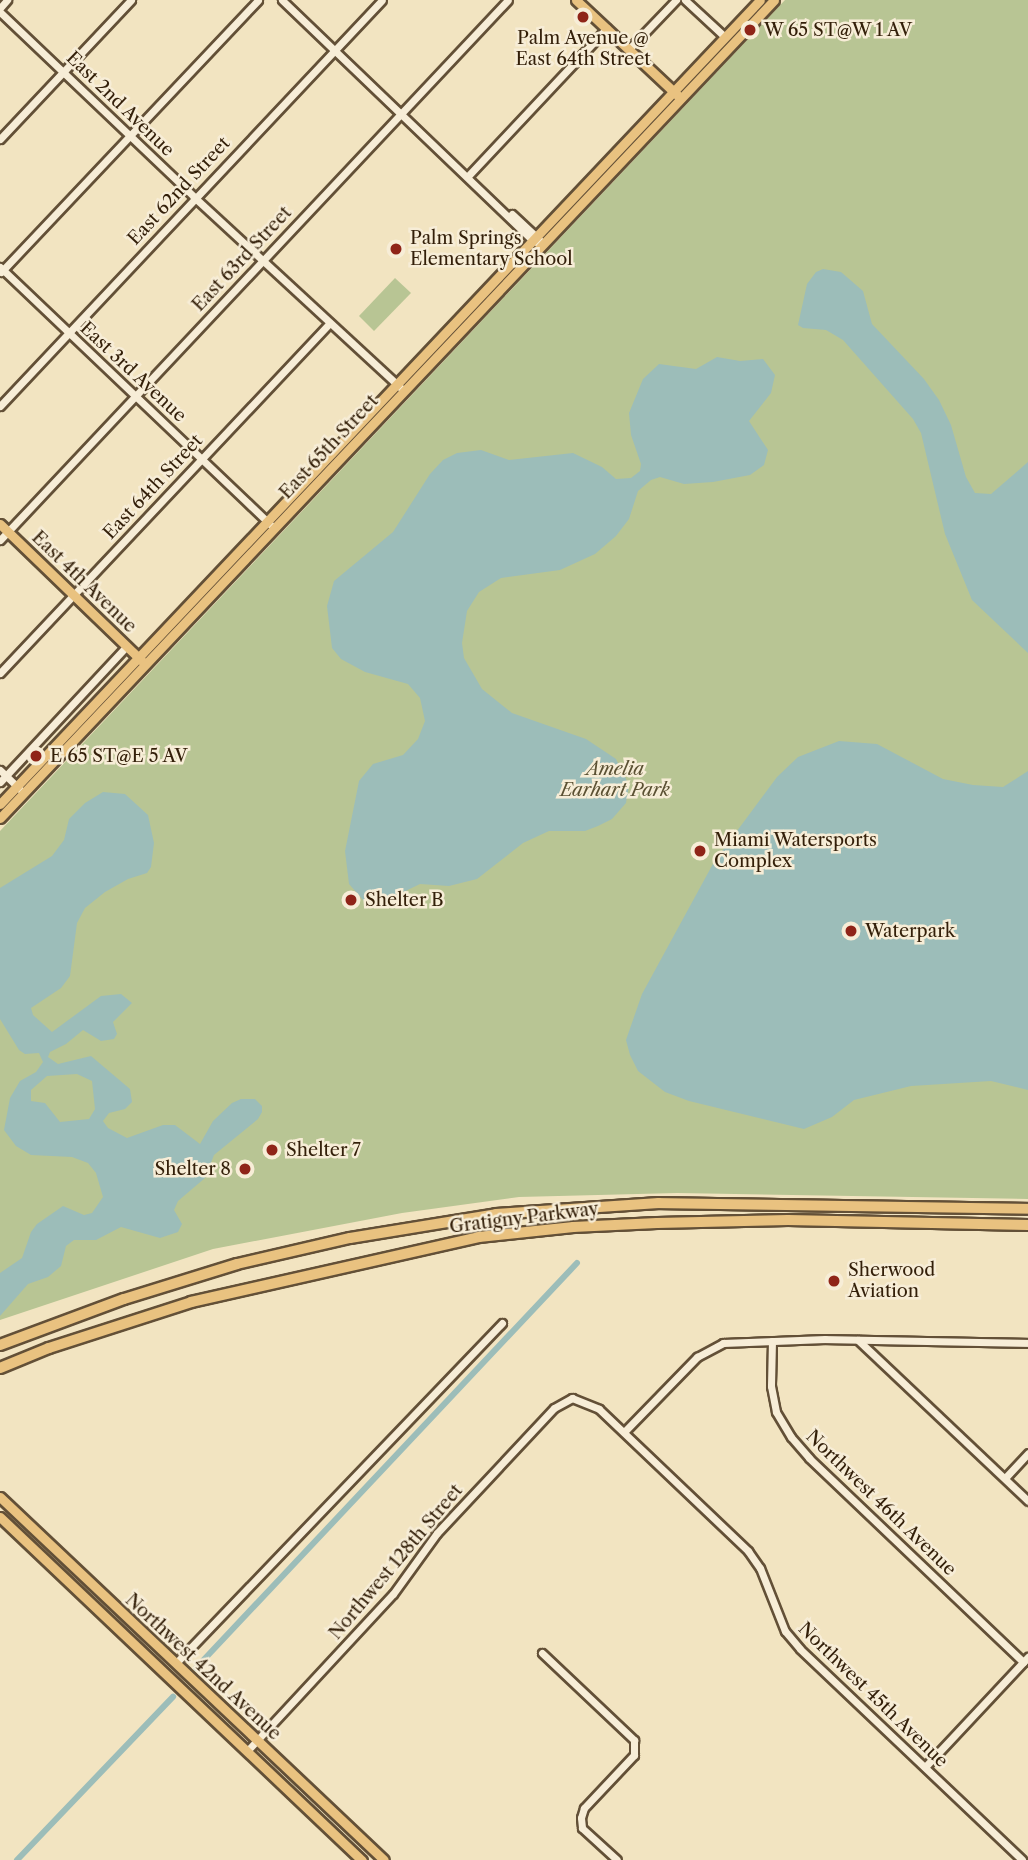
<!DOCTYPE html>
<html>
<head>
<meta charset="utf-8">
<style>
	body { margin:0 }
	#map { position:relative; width:1028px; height:1860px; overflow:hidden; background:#f2e4c1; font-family:"Libre Caslon Text",serif }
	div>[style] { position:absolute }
	.green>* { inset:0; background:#b8c594 }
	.water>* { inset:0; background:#9cbdb9 }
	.canal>* { height:6px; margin:-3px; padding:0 3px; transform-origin:3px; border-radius:3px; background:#9cbdb9 }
	.roads { filter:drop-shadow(2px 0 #635037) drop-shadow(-2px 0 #635037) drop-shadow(0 2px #635037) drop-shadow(0 -2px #635037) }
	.minor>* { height:7px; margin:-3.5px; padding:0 3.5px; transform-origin:3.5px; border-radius:3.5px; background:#f7edd7 }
	.major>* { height:9px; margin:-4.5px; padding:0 4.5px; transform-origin:4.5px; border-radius:4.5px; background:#e9c280 }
	.highway>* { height:10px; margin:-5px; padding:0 5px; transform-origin:5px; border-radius:5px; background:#e9c280 }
	.dots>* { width:19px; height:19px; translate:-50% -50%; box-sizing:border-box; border:4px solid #f7edd7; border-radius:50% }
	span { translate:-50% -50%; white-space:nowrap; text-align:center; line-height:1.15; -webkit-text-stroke:5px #f7edd7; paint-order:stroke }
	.poi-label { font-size:18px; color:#331f09 }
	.left { translate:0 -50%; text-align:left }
	.right { translate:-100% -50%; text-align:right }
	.street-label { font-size:18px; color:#331f09 }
	.park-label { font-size:18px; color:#5b5133; font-style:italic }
</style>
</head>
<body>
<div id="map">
	<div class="green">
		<div style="clip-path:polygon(785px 0,1028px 0,1028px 1199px,677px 1193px,519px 1197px,402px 1213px,213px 1249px,0 1320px,0 831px)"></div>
		<div style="clip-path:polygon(395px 278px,411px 293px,374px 331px,359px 316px)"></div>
	</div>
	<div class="water">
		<div style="clip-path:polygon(823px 269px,841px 272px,863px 291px,872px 324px,924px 379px,939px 400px,951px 425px,966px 477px,975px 493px,991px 494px,1028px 462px,1028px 653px,972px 600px,945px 534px,921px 433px,913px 419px,843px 340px,826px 330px,803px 328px,798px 325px,807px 284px,816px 272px)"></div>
		<div style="clip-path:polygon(717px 357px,740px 361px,763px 359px,775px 375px,771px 393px,749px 421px,768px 450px,764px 465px,750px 475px,713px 482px,684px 484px,660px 477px,651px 480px,638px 491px,629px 519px,616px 536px,595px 554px,560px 570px,501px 578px,479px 592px,467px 611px,462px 643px,464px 658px,482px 689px,512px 713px,586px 739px,616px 759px,629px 785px,626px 803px,612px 819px,598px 826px,585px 831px,549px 831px,523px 843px,477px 879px,449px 886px,420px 884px,389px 899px,364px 901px,349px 884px,345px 851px,359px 781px,373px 764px,403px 755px,418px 739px,425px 721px,420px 698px,408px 684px,365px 672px,341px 659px,332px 648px,327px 606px,334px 581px,393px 532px,430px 474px,443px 460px,457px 453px,481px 450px,509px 460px,573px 453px,602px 467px,616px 479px,631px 478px,640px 471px,641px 464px,631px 435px,629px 413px,643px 379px,659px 364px,696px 369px)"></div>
		<div style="clip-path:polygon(839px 741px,877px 744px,943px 779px,973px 785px,1003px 787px,1028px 771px,1028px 1090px,991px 1081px,911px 1086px,854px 1100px,832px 1117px,804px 1129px,689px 1101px,665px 1092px,638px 1071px,630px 1055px,626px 1040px,642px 994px,714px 862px,777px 777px,798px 757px)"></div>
		<div style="clip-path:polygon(evenodd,103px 792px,125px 794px,148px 815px,154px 843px,151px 867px,147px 873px,128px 879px,105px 892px,85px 908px,77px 923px,70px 976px,61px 988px,31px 1008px,33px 1015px,52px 1032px,101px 996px,121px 994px,132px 1003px,113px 1022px,117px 1034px,114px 1039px,101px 1041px,83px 1030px,66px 1044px,50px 1052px,48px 1057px,58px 1064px,91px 1056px,130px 1089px,132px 1102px,125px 1109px,109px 1113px,103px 1121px,108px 1128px,127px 1138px,163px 1125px,175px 1125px,200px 1144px,213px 1121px,232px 1103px,241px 1099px,255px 1099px,262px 1106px,262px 1112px,258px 1119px,214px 1155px,205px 1178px,178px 1201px,174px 1210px,182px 1224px,178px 1232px,160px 1238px,121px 1227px,96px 1240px,74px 1240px,66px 1246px,61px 1266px,48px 1277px,28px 1284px,0 1316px,0 1273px,22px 1258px,31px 1232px,37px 1224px,63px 1206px,84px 1215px,92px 1213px,103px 1197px,96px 1173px,88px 1163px,72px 1157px,31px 1155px,16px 1146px,4px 1130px,10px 1098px,20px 1081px,36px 1072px,43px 1062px,39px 1053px,25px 1054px,19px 1050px,0 1019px,0 888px,52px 856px,64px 840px,69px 819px,85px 803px,103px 792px,77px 1074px,92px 1081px,95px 1109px,89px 1119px,60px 1122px,45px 1103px,31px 1101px,31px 1090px,47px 1076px,77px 1074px)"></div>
	</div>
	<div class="canal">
		<div style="left:196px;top:1668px;width:556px;rotate:-46.75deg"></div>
		<div style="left:17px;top:1860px;width:226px;rotate:-46.3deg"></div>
	</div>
	<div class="roads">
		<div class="minor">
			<div style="left:282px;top:0;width:347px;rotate:43.8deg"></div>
			<div style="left:532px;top:240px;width:11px;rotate:27deg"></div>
			<div style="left:685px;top:0;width:54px;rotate:42.8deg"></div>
			<div style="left:0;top:8px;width:11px;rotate:-49deg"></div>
			<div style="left:0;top:12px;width:268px;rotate:43.6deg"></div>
			<div style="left:194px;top:197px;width:286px;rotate:42.7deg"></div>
			<div style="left:629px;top:49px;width:68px;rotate:-46.2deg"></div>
			<div style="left:0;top:139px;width:191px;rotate:-46.7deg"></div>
			<div style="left:468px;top:176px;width:203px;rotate:-46.8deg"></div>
			<div style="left:512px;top:214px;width:37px;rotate:43deg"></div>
			<div style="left:0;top:267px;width:374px;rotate:43.6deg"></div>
			<div style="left:1px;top:272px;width:374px;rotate:-46.6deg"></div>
			<div style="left:0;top:406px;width:557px;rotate:-46.74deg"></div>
			<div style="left:0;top:540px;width:741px;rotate:-46.75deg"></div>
			<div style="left:0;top:673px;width:481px;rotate:-46.7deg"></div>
			<div style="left:0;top:770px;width:33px;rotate:44deg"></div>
			<div style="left:0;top:782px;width:186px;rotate:-47deg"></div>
			<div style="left:858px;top:1340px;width:234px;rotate:43.4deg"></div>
			<div style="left:772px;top:1341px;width:45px;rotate:91.3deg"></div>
			<div style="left:771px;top:1386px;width:26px;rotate:79deg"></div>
			<div style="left:776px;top:1412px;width:29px;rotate:59deg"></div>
			<div style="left:791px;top:1437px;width:28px;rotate:49deg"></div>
			<div style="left:809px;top:1458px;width:296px;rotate:43.6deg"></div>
			<div style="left:624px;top:1432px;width:105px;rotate:-45.8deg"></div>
			<div style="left:697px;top:1357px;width:30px;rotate:-28deg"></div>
			<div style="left:723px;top:1343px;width:102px;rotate:-2.2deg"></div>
			<div style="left:825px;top:1339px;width:203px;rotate:1.1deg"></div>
			<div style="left:1005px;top:1478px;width:34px;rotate:-47deg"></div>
			<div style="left:542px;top:1653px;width:127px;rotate:43.4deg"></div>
			<div style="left:634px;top:1740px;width:15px;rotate:90deg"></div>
			<div style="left:634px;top:1755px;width:73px;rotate:133.3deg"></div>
			<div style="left:584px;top:1808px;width:10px;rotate:107deg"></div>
			<div style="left:581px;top:1818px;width:10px;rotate:84deg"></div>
			<div style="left:582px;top:1828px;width:47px;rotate:42.4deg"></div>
			<div style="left:176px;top:1663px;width:471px;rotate:-46.2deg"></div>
			<div style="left:247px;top:1751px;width:214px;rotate:-47.1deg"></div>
			<div style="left:393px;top:1594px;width:75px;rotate:-54.2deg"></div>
			<div style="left:437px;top:1533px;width:171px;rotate:-46.9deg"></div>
			<div style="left:554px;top:1408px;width:21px;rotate:-29deg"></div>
			<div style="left:572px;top:1398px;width:29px;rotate:22deg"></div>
			<div style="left:599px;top:1409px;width:206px;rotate:43.6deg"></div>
			<div style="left:748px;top:1551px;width:21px;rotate:55deg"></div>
			<div style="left:760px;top:1568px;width:68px;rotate:68.4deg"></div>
			<div style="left:785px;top:1631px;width:23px;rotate:50deg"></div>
			<div style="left:800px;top:1649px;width:306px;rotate:43.5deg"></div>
			<div style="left:925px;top:1767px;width:151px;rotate:-46.9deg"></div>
		</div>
		<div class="major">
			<div style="left:576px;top:0;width:139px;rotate:43.2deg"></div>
			<div style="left:0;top:524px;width:197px;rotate:44deg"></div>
			<div style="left:0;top:804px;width:1106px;rotate:-46.61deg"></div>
			<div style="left:0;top:818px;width:1126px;rotate:-46.58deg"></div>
			<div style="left:0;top:1497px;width:528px;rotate:43.39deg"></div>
			<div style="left:0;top:1517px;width:499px;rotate:43.5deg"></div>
		</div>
		<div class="highway">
			<div style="left:0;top:1345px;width:132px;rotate:-20.4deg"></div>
			<div style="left:124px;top:1299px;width:118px;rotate:-17.2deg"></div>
			<div style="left:237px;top:1264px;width:116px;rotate:-13deg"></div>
			<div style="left:350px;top:1238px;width:148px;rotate:-9.3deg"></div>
			<div style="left:496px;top:1214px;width:163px;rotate:-3.9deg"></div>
			<div style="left:659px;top:1203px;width:369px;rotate:0.9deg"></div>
			<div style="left:0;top:1368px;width:53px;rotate:-22.2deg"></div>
			<div style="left:49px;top:1348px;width:149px;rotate:-17.9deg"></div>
			<div style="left:191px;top:1302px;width:295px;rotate:-12.7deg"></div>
			<div style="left:479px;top:1237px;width:95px;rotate:-6.1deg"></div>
			<div style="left:573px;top:1227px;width:84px;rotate:-2.7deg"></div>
			<div style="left:657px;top:1223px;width:131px;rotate:-1.3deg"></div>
			<div style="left:788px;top:1220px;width:240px;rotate:1.2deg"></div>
		</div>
	</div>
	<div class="dots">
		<div style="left:583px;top:17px;background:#8f2418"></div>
		<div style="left:750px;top:30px;background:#8f2418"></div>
		<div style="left:396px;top:249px;background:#8f2418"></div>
		<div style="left:36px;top:756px;background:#8f2418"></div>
		<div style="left:700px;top:851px;background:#8f2418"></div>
		<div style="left:351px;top:900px;background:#8f2418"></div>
		<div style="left:851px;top:931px;background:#8f2418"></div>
		<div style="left:272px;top:1150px;background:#8f2418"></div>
		<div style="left:245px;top:1169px;background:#8f2418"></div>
		<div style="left:834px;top:1281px;background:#8f2418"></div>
	</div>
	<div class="poi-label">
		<span class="left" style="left:764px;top:30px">W 65 ST@W 1 AV</span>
		<span style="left:583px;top:49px">Palm Avenue @<br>East 64th Street</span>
		<span class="left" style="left:410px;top:249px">Palm Springs<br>Elementary School</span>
		<span class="left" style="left:50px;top:756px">E 65 ST@E 5 AV</span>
		<span class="left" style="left:714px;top:851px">Miami Watersports<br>Complex</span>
		<span class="left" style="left:365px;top:900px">Shelter B</span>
		<span class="left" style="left:865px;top:931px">Waterpark</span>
		<span class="left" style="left:286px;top:1150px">Shelter 7</span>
		<span class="right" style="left:231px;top:1169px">Shelter 8</span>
		<span class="left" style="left:848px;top:1281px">Sherwood<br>Aviation</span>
	</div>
	<div class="street-label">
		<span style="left:120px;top:104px;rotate:44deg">East 2nd Avenue</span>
		<span style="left:179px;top:191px;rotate:-47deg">East 62nd Street</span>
		<span style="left:242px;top:259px;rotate:-47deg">East 63rd Street</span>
		<span style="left:133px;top:372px;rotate:43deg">East 3rd Avenue</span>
		<span style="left:329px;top:447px;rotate:-47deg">East 65th Street</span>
		<span style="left:153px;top:487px;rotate:-47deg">East 64th Street</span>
		<span style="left:84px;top:582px;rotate:44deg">East 4th Avenue</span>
		<span style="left:524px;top:1218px;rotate:-7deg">Gratigny Parkway</span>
		<span style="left:881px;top:1503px;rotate:44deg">Northwest 46th Avenue</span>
		<span style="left:396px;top:1562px;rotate:-50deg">Northwest 128th Street</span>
		<span style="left:203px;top:1667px;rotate:43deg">Northwest 42nd Avenue</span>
		<span style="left:873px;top:1695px;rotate:44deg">Northwest 45th Avenue</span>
	</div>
	<div class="park-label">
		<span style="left:615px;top:780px">Amelia<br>Earhart Park</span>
	</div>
</div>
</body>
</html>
